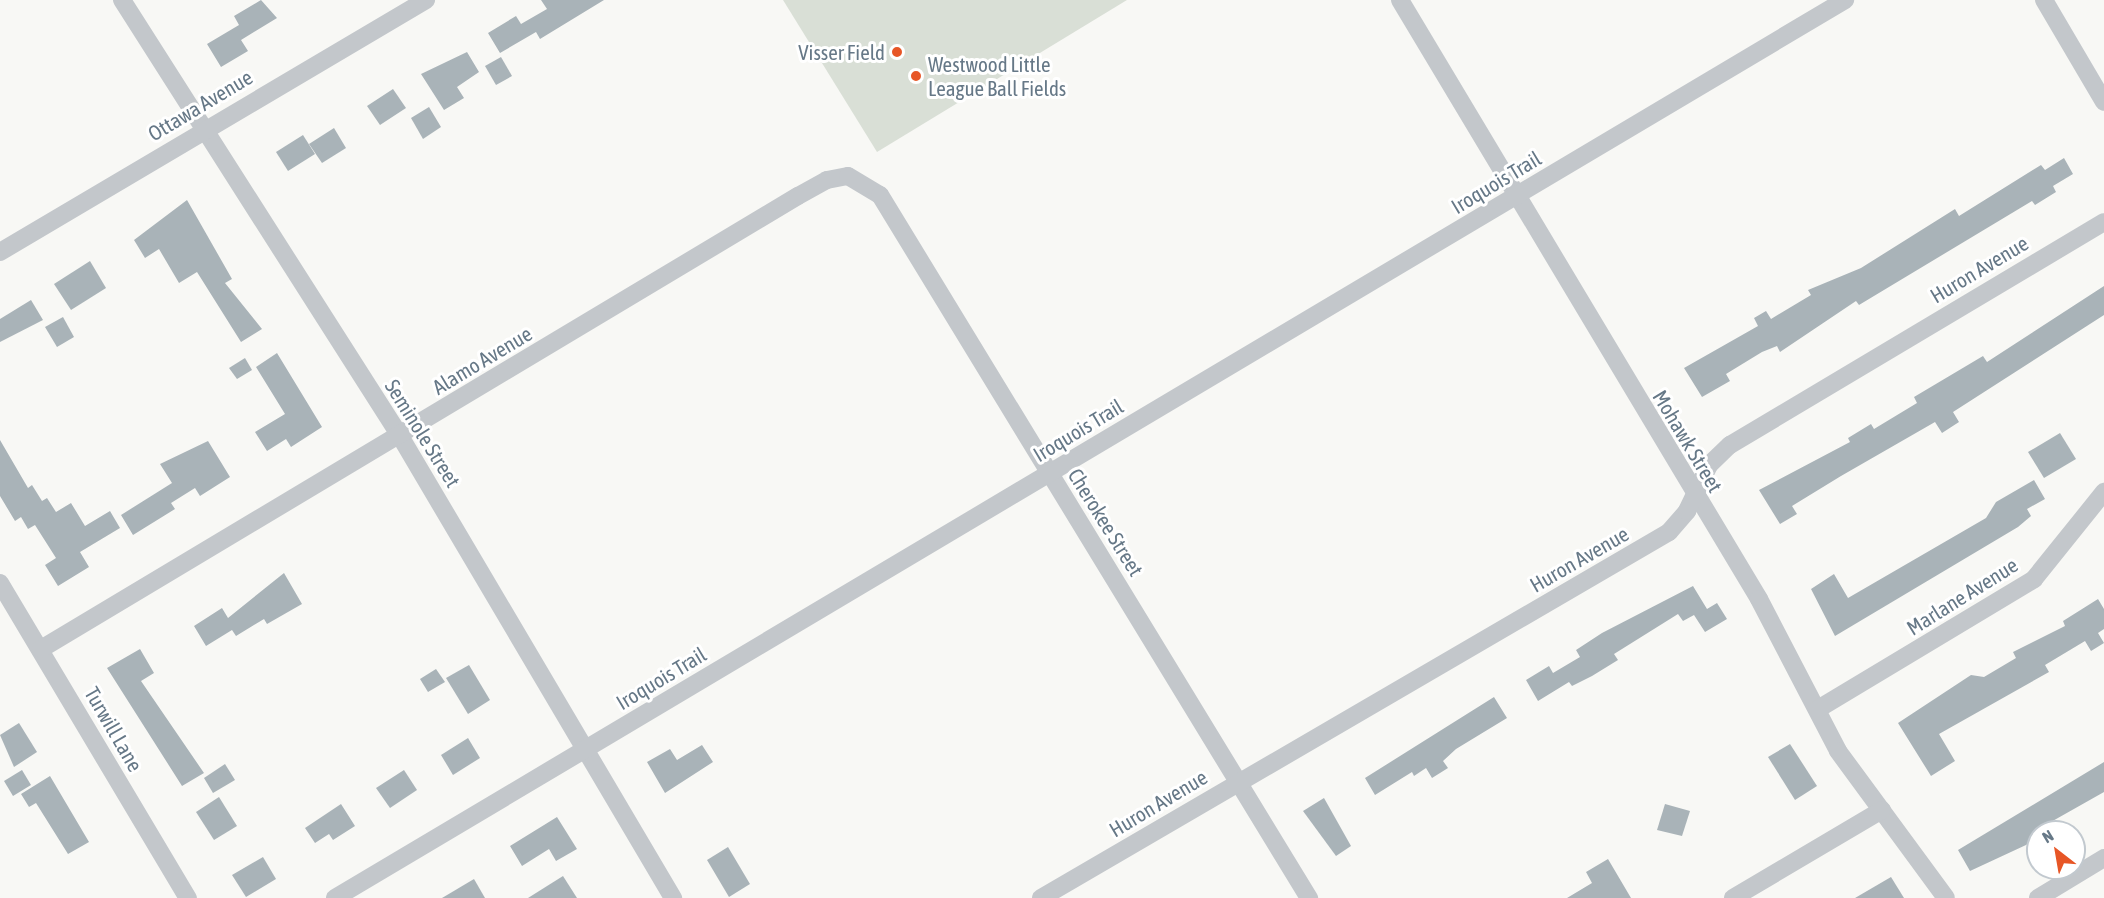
<!DOCTYPE html>
<html>
<head>
<meta charset="utf-8">
<style>
	body { margin:0 }
	#map { position:relative; width:2104px; height:898px; overflow:hidden; background:#f8f8f5; font-family:"Asap Condensed",sans-serif }
	div>[style] { position:absolute }
	.green>* { inset:0; background:#d9dfd6 }
	.building>* { inset:0; background:#a9b3b8 }
	.minor>* { height:18px; margin:-9px; padding:0 9px; transform-origin:9px; border-radius:9px; background:#c3c7cb }
	.dots>* { width:16px; height:16px; translate:-50% -50%; box-sizing:border-box; border:3px solid #fff; border-radius:50% }
	span { translate:-50% -50%; white-space:nowrap; text-align:center; line-height:1.15; -webkit-text-stroke:6px #fff; paint-order:stroke }
	.poi-label { font-size:21px; color:#667887 }
	.right { translate:-100% -50%; text-align:right }
	.left { translate:0 -50%; text-align:left }
	.street-label { font-size:21px; color:#667887 }
	.north { position:absolute; left:2026px; top:820px; width:60px; height:60px; box-sizing:border-box; background:#fff; border:2px solid #c2c9cf; border-radius:50%; rotate:329deg; font-size:16px; font-weight:700; line-height:24px; text-align:center; color:#667887 }
	.north::after { content:''; display:block; margin:auto; width:21px; height:27px; background:#e75626; clip-path:polygon(50% 0,100% 100%,50% 72%,0 100%) }
</style>
</head>
<body>
<div id="map">
	<div class="green">
		<div style="clip-path:polygon(783px 0,1127px 0,877px 152px)"></div>
	</div>
	<div class="building">
		<div style="clip-path:polygon(261px 0,277px 18px,241px 40px,248px 51px,221px 67px,207px 44px,239px 25px,234px 16px)"></div>
		<div style="clip-path:polygon(541px 0,604px 0,540px 39px,536px 32px,500px 53px,488px 33px,516px 16px,521px 24px,547px 9px)"></div>
		<div style="clip-path:polygon(467px 52px,479px 72px,457px 87px,464px 98px,444px 110px,421px 74px)"></div>
		<div style="clip-path:polygon(501px 57px,512px 76px,496px 85px,485px 66px)"></div>
		<div style="clip-path:polygon(393px 89px,406px 108px,380px 125px,367px 106px)"></div>
		<div style="clip-path:polygon(429px 107px,441px 127px,423px 139px,411px 118px)"></div>
		<div style="clip-path:polygon(334px 128px,346px 148px,322px 163px,309px 144px)"></div>
		<div style="clip-path:polygon(303px 135px,315px 154px,288px 171px,276px 152px)"></div>
		<div style="clip-path:polygon(2064px 158px,2073px 174px,2053px 186px,2056px 192px,2035px 205px,2032px 201px,1859px 305px,1856px 301px,1780px 352px,1777px 346px,1762px 352px,1726px 374px,1730px 381px,1702px 397px,1684px 368px,1758px 326px,1754px 318px,1766px 311px,1771px 319px,1811px 295px,1808px 290px,1861px 268px,1955px 209px,1959px 216px,2041px 165px,2045px 170px)"></div>
		<div style="clip-path:polygon(187px 200px,232px 279px,225px 283px,262px 329px,241px 342px,197px 272px,179px 283px,159px 249px,145px 258px,134px 240px)"></div>
		<div style="clip-path:polygon(90px 261px,106px 288px,71px 310px,54px 284px)"></div>
		<div style="clip-path:polygon(2104px 286px,2104px 315px,1953px 412px,1959px 422px,1942px 433px,1935px 422px,1841px 476px,1792px 506px,1797px 514px,1780px 524px,1759px 490px,1850px 442px,1848px 438px,1871px 424px,1874px 429px,1917px 403px,1914px 397px,1983px 356px,1987px 362px)"></div>
		<div style="clip-path:polygon(31px 300px,43px 320px,0 342px,0 319px)"></div>
		<div style="clip-path:polygon(63px 317px,74px 337px,57px 347px,45px 327px)"></div>
		<div style="clip-path:polygon(277px 353px,322px 427px,291px 447px,286px 439px,267px 451px,255px 432px,285px 414px,256px 367px)"></div>
		<div style="clip-path:polygon(245px 358px,252px 370px,237px 379px,229px 368px)"></div>
		<div style="clip-path:polygon(2060px 433px,2076px 459px,2044px 478px,2028px 452px)"></div>
		<div style="clip-path:polygon(0 440px,28px 488px,32px 485px,42px 501px,47px 498px,56px 512px,71px 503px,85px 526px,110px 511px,120px 528px,80px 552px,89px 567px,58px 586px,45px 565px,56px 558px,35px 525px,28px 529px,21px 517px,15px 521px,0 496px)"></div>
		<div style="clip-path:polygon(208px 441px,230px 477px,200px 496px,195px 488px,171px 503px,175px 509px,133px 535px,121px 515px,172px 483px,160px 464px)"></div>
		<div style="clip-path:polygon(2034px 480px,2045px 499px,2027px 509px,2031px 516px,2018px 527px,1835px 636px,1811px 589px,1834px 574px,1848px 598px,1986px 518px,1996px 502px)"></div>
		<div style="clip-path:polygon(284px 573px,302px 604px,267px 624px,264px 619px,236px 636px,232px 630px,206px 646px,194px 626px,222px 608px,228px 618px)"></div>
		<div style="clip-path:polygon(1693px 586px,1707px 609px,1717px 603px,1727px 619px,1705px 632px,1694px 615px,1683px 621px,1678px 614px,1614px 654px,1618px 660px,1592px 676px,1572px 686px,1569px 682px,1538px 701px,1526px 680px,1549px 666px,1553px 673px,1580px 657px,1576px 650px,1602px 633px)"></div>
		<div style="clip-path:polygon(2098px 599px,2104px 609px,2104px 629px,2098px 633px,2104px 643px,2091px 651px,2085px 641px,2045px 665px,2049px 672px,1939px 734px,1955px 761px,1931px 776px,1898px 723px,1971px 675px,1984px 677px,2016px 658px,2013px 652px,2065px 626px,2063px 621px)"></div>
		<div style="clip-path:polygon(140px 649px,154px 673px,141px 681px,204px 773px,182px 786px,107px 668px)"></div>
		<div style="clip-path:polygon(469px 665px,490px 700px,468px 714px,446px 678px)"></div>
		<div style="clip-path:polygon(436px 669px,445px 682px,428px 692px,420px 679px)"></div>
		<div style="clip-path:polygon(1494px 697px,1507px 718px,1456px 749px,1443px 761px,1448px 768px,1432px 778px,1426px 768px,1414px 776px,1412px 772px,1375px 795px,1365px 778px)"></div>
		<div style="clip-path:polygon(19px 723px,37px 752px,14px 767px,0 735px)"></div>
		<div style="clip-path:polygon(468px 738px,480px 758px,453px 775px,441px 755px)"></div>
		<div style="clip-path:polygon(1790px 744px,1817px 786px,1795px 800px,1768px 757px)"></div>
		<div style="clip-path:polygon(702px 745px,713px 762px,665px 793px,647px 762px,670px 749px,677px 760px)"></div>
		<div style="clip-path:polygon(2104px 762px,2104px 792px,2042px 827px,2045px 832px,2026px 845px,1970px 871px,1958px 850px)"></div>
		<div style="clip-path:polygon(225px 764px,235px 780px,213px 793px,204px 778px)"></div>
		<div style="clip-path:polygon(22px 770px,31px 785px,13px 796px,4px 781px)"></div>
		<div style="clip-path:polygon(404px 770px,417px 790px,390px 808px,376px 788px)"></div>
		<div style="clip-path:polygon(50px 776px,89px 842px,68px 854px,36px 803px,29px 807px,21px 794px)"></div>
		<div style="clip-path:polygon(219px 797px,237px 826px,214px 840px,196px 812px)"></div>
		<div style="clip-path:polygon(1324px 798px,1351px 846px,1336px 856px,1303px 811px)"></div>
		<div style="clip-path:polygon(341px 804px,355px 826px,333px 840px,329px 834px,315px 843px,305px 828px)"></div>
		<div style="clip-path:polygon(1665px 804px,1690px 811px,1682px 836px,1657px 830px)"></div>
		<div style="clip-path:polygon(557px 817px,577px 849px,556px 861px,549px 849px,522px 866px,510px 846px)"></div>
		<div style="clip-path:polygon(728px 847px,750px 884px,729px 897px,707px 860px)"></div>
		<div style="clip-path:polygon(263px 857px,276px 879px,246px 897px,232px 875px)"></div>
		<div style="clip-path:polygon(1608px 859px,1631px 898px,1567px 898px,1592px 883px,1586px 872px)"></div>
		<div style="clip-path:polygon(563px 876px,577px 898px,528px 898px)"></div>
		<div style="clip-path:polygon(1891px 877px,1904px 898px,1855px 898px)"></div>
		<div style="clip-path:polygon(474px 879px,485px 898px,442px 898px)"></div>
	</div>
	<div class="minor">
		<div style="left:122px;top:0;width:517px;rotate:57.48deg"></div>
		<div style="left:400px;top:436px;width:537px;rotate:59.42deg"></div>
		<div style="left:1400px;top:0;width:698px;rotate:59.06deg"></div>
		<div style="left:1759px;top:599px;width:171px;rotate:62.5deg"></div>
		<div style="left:1838px;top:751px;width:182px;rotate:53.7deg"></div>
		<div style="left:2044px;top:0;width:118px;rotate:59.5deg"></div>
		<div style="left:0;top:252px;width:495px;rotate:-30.6deg"></div>
		<div style="left:0;top:583px;width:367px;rotate:59.2deg"></div>
		<div style="left:41px;top:649px;width:882px;rotate:-30.9deg"></div>
		<div style="left:798px;top:196px;width:33px;rotate:-29deg"></div>
		<div style="left:827px;top:180px;width:21px;rotate:-11deg"></div>
		<div style="left:848px;top:176px;width:37px;rotate:31deg"></div>
		<div style="left:880px;top:195px;width:824px;rotate:58.61deg"></div>
		<div style="left:1818px;top:709px;width:252px;rotate:-31deg"></div>
		<div style="left:2034px;top:579px;width:112px;rotate:-51.2deg"></div>
		<div style="left:335px;top:898px;width:1757px;rotate:-30.74deg"></div>
		<div style="left:1041px;top:898px;width:727px;rotate:-30.23deg"></div>
		<div style="left:1669px;top:532px;width:28px;rotate:-49deg"></div>
		<div style="left:1687px;top:511px;width:51px;rotate:-64.4deg"></div>
		<div style="left:1709px;top:465px;width:29px;rotate:-44deg"></div>
		<div style="left:1730px;top:445px;width:435px;rotate:-30.8deg"></div>
		<div style="left:1733px;top:898px;width:173px;rotate:-30.6deg"></div>
		<div style="left:2038px;top:898px;width:77px;rotate:-31.2deg"></div>
	</div>
	<div class="dots">
		<div style="left:897px;top:52px;background:#e75626"></div>
		<div style="left:916px;top:76px;background:#e75626"></div>
	</div>
	<div class="poi-label">
		<span class="right" style="left:885px;top:52px">Visser Field</span>
		<span class="left" style="left:928px;top:76px">Westwood Little<br>League Ball Fields</span>
	</div>
	<div class="street-label">
		<span style="left:200px;top:105px;rotate:-31deg">Ottawa Avenue</span>
		<span style="left:1496px;top:182px;rotate:-31deg">Iroquois Trail</span>
		<span style="left:1979px;top:269px;rotate:-31deg">Huron Avenue</span>
		<span style="left:482px;top:360px;rotate:-31deg">Alamo Avenue</span>
		<span style="left:1078px;top:430px;rotate:-31deg">Iroquois Trail</span>
		<span style="left:423px;top:433px;rotate:58deg">Seminole Street</span>
		<span style="left:1688px;top:441px;rotate:59deg">Mohawk Street</span>
		<span style="left:1106px;top:522px;rotate:58deg">Cherokee Street</span>
		<span style="left:1579px;top:559px;rotate:-30deg">Huron Avenue</span>
		<span style="left:1962px;top:596px;rotate:-32deg">Marlane Avenue</span>
		<span style="left:661px;top:678px;rotate:-31deg">Iroquois Trail</span>
		<span style="left:114px;top:729px;rotate:60deg">Turwill Lane</span>
		<span style="left:1158px;top:803px;rotate:-31deg">Huron Avenue</span>
	</div>
	<div class="north">N</div>
</div>
</body>
</html>
